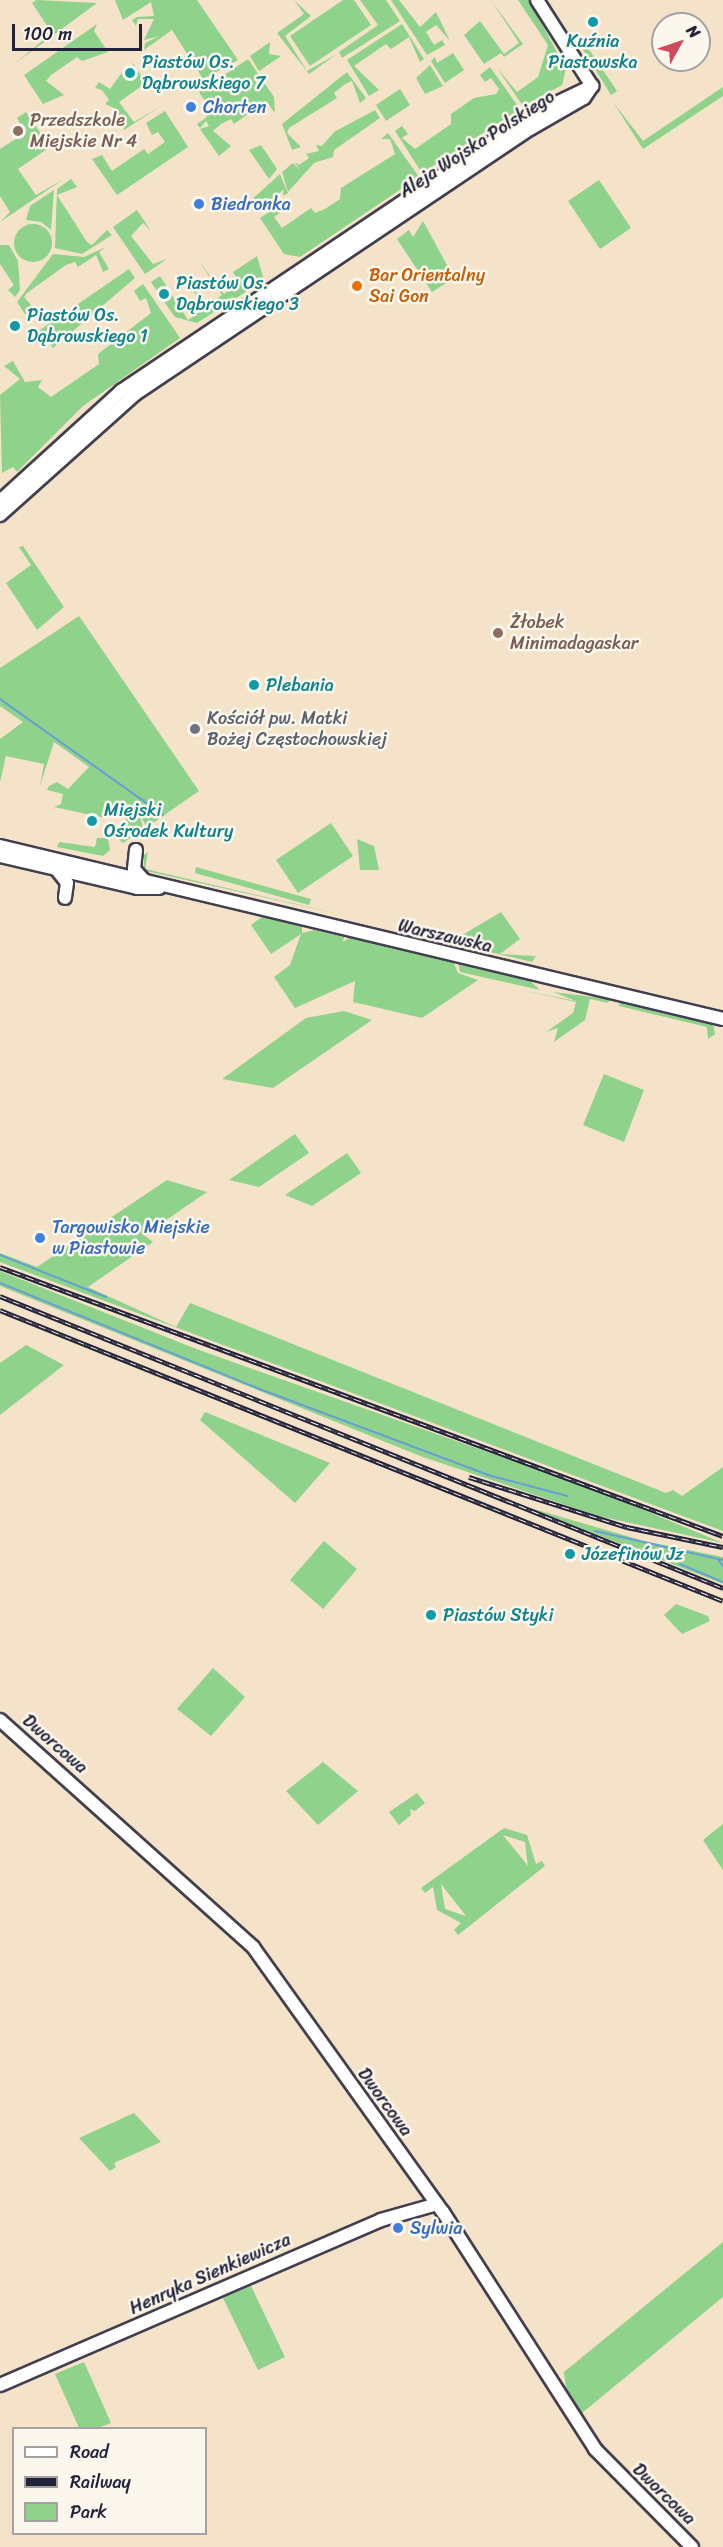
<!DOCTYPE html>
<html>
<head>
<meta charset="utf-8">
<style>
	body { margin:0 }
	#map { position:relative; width:723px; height:2547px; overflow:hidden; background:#f5e3c9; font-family:Sriracha,sans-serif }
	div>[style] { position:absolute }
	.green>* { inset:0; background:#8fd28b }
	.round { border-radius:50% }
	.stream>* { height:2px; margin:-1px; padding:0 1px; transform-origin:1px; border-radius:1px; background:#679ed4 }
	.roads { filter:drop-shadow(2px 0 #423f50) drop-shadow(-2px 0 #423f50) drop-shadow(0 2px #423f50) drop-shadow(0 -2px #423f50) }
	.tertiary>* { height:12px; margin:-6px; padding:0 6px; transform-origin:6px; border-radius:6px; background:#fff }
	.rail>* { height:4.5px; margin-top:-2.25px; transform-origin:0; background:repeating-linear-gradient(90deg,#fbf7ec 0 7px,#22223b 0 14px); box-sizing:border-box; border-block:2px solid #22223b }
	.dots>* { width:16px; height:16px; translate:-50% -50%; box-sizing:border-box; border:3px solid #fbf7ec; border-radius:50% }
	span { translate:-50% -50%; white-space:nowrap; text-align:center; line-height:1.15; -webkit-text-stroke:5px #fbf7ec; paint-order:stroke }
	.culture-label { font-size:18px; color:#0d838f }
	.left { translate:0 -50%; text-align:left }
	.shop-label { font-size:18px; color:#366cbe }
	.education-label { font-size:18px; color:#785e54 }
	.street-label { font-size:18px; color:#22223b }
	.food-label { font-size:18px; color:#c56008 }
	.worship-label { font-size:18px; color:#5b616d }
	.legend { position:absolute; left:12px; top:2427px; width:195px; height:108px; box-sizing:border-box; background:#fbf7ec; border:2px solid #a4a2a5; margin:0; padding:8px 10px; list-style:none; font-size:18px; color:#22223b }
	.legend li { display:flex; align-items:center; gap:12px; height:30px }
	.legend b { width:30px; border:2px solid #a4a2a5 }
	.north { position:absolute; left:651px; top:12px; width:60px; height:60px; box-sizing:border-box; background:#fbf7ec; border:2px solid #a4a2a5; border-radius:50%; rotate:50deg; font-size:16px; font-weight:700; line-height:24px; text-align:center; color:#22223b }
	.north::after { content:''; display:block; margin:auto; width:21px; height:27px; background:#d1495b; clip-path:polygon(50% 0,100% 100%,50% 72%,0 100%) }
	.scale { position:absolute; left:12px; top:24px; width:130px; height:27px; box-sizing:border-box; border:3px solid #22223b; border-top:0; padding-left:8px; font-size:18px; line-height:21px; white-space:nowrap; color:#22223b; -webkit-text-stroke:4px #fbf7ec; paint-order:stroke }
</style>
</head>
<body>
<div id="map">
	<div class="green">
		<div style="clip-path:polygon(36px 0,97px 3px,13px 65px,52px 33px,32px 3px)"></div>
		<div style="clip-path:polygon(115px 0,197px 0,238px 60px,203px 79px,172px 30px,144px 50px,145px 43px,160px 36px,144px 40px,154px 19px,138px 19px,136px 26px,132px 20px,137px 17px,154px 16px,151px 2px,123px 20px)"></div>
		<div style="clip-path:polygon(294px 0,311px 16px,285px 36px,307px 71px,337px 54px,309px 74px,277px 33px,304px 14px)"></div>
		<div style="clip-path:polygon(343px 0,354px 0,371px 25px,310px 66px,290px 36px)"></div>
		<div style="clip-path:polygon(360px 0,386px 0,400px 21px,342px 58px,339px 52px,378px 25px)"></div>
		<div style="clip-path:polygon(391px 0,399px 0,420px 27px,436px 12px,450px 41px,436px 25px,426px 32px,434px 45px,442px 40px,445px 45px,427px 55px)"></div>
		<div style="clip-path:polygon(491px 0,523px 44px,504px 57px,501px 53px,484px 64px,464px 35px,480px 21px,504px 54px,519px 43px)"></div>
		<div style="clip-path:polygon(518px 0,529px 0,566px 69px,562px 85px,523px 106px,497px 68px,517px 92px,538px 77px,548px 45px)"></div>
		<div style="clip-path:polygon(97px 24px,94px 31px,108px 52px,82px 61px,77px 57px,51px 75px,46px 81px,64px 95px,43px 104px,24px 75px)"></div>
		<div style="clip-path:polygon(402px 24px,424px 59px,420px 62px,409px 37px,391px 49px,386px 44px,354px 66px,379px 90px,369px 96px,347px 60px)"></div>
		<div style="clip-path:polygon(270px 42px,269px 54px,281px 56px,259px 71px,250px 56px)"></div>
		<div style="clip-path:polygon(586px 45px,617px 91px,611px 95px,582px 48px)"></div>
		<div style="clip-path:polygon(453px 53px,464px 70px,445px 83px,431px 61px,435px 57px,437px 63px)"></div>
		<div style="clip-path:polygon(248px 59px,274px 97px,275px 113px,266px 101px,234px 124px,231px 119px,221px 124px,213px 131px,231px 146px,219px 156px,200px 129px,209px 126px,206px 121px,200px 128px,197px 124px,207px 117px,204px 111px,209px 107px,199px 92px)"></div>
		<div style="clip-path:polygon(132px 62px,146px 83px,119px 102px,134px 122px,161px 106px,124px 130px,114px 108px,105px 104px,109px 100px,102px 90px,95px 88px,99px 82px,110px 89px,123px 71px,129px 79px,135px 75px)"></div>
		<div style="clip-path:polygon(430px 65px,443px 86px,425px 94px,416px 78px)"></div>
		<div style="clip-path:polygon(490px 67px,520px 109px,422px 173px,395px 131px,402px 126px,408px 134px,402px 138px,415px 149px,451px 124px,451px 114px,474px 98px,496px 94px,499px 89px,491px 78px,485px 82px,480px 75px)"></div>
		<div style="clip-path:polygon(347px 72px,366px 98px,360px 103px,352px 81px,345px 84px,334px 93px,337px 98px,289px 128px,287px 133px,301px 147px,292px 150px,282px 124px)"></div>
		<div style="clip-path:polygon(723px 87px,723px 96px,643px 149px,613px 102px,643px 141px)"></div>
		<div style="clip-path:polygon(400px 89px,410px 105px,386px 121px,376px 105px)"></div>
		<div style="clip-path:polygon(375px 110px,380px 118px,334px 150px,333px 157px,314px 163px,288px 192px,282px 172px,293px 163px,299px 169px,295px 162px,299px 165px,309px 158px,306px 154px,319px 151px,316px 145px,322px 146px,334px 132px)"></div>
		<div style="clip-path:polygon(165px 111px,188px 147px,117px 195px,92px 159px,102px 155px,112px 171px,144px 149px,148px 154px,165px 142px,158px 132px,152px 135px,146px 123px)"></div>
		<div style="clip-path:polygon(26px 112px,50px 147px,18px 169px,36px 195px,64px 179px,0 222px,10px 212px,0 196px,0 149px,25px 133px,17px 118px)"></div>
		<div style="clip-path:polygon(388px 133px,419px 177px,300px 257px,284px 254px,260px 218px,277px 207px,280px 213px,274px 217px,282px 228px,311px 208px,315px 213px,325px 209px,340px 199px,341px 188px,395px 154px,390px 139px,381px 139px)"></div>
		<div style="clip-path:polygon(261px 145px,277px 169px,269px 179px,249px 150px)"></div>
		<div style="clip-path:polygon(280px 174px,288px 193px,283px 196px,284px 189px,257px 213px,249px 202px)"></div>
		<div style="clip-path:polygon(71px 179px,77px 187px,57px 195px,87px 242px,92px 245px,107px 230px,112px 235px,82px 254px,55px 248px,57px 189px)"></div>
		<div style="clip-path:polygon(599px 180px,631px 228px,600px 249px,568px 201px)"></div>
		<div style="clip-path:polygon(54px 190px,51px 230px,41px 222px,26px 220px,30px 206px)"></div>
		<div style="clip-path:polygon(137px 210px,151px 231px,143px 223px,131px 236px,153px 264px,167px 259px,145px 274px,113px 227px)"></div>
		<div style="clip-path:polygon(423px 221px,454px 278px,432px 292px,397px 239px,409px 230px,413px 237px)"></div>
		<div class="round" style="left:14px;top:224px;width:38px;height:38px"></div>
		<div style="clip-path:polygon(0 245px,9px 245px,18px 261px,20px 290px,15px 297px,8px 290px,14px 285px,0 264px)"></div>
		<div style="clip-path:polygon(106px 247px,99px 252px,109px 269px,103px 272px,96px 255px,78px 267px,75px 262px,66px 265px,27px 293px,24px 297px,39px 314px,25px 314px,17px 302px,53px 254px,84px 257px)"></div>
		<div style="clip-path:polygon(257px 256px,264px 280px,197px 323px,175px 317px,162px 299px,167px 295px,159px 294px,151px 282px,160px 276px,188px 320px,205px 308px,180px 272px,207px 306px,222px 295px,198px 260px,224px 294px,239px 282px,233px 272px)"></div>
		<div style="clip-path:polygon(129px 269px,135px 278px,53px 348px,40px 330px)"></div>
		<div style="clip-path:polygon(143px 284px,180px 338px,83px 406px,17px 472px,13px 467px,2px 473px,0 395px,20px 379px,4px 366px,13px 361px,25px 382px,42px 380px,38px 387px,51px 397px,99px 364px,98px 354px,151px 313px,146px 298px,140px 301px,134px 291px)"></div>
		<div style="clip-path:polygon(23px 546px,64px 607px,37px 630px,6px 583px,31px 565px,19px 547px)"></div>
		<div style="clip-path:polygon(79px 616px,199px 791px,147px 827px,140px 816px,143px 829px,123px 843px,114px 835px,129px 824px,118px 809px,105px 818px,54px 807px,61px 804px,63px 794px,47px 790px,49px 786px,57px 782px,68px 789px,89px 767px,54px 742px,40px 786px,44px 764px,6px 756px,0 782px,0 739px,23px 722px,0 706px,0 668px)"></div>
		<div style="clip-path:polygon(331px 823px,353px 856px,298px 893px,276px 860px)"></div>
		<div style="clip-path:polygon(97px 838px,108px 838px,110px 850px,103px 856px,57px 847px,59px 842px,95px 847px)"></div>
		<div style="clip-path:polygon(357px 839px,374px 846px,379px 870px,360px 870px)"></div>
		<div style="clip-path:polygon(148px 852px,145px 869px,357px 918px,146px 871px,144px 868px,144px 855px)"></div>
		<div style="clip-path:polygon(196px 867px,311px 899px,309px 905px,195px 873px)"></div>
		<div style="clip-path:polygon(501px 912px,520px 939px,500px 954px,536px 956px,532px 962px,456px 944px,454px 940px)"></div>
		<div style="clip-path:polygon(262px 917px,302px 926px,302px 933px,314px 930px,344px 937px,343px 942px,350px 937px,453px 961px,458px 973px,478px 980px,422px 1018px,353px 1002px,355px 981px,295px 1008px,274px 977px,290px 965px,301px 934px,271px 954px,251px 925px)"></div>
		<div style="clip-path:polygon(458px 962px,528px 979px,540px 990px,460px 972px)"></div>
		<div style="clip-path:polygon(521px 990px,576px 1001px,553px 992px,610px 999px,608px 1003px,590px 999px,585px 1020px,554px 1042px,558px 1028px,546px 1032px,573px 1013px,576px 1002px)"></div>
		<div style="clip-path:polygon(621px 1000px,713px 1023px,715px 1034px,708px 1039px,707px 1027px,619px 1006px)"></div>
		<div style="clip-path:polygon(344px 1011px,372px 1020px,273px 1088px,222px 1079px,306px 1018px)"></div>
		<div style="clip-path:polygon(604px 1074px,644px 1090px,624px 1142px,583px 1125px)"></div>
		<div style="clip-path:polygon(295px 1134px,309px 1153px,259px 1187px,229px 1180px)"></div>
		<div style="clip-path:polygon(347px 1153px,361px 1173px,312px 1206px,285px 1195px)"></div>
		<div style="clip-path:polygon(167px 1180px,207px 1192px,144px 1235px,153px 1242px,88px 1287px,176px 1327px,190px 1303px,666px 1493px,673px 1490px,682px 1496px,723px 1467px,723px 1531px,0 1262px,0 1253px,37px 1267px)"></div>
		<div style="clip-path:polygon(0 1271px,199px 1350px,603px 1493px,723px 1543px,598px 1516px,420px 1456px,0 1286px)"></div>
		<div style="clip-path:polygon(26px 1345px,64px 1365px,0 1415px,0 1363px)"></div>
		<div style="clip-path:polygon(205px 1412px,330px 1463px,295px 1503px,200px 1420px)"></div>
		<div style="clip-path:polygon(527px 1507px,644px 1541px,723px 1557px,723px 1584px)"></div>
		<div style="clip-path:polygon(324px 1541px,357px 1569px,323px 1609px,290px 1580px)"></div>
		<div style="clip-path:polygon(676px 1604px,708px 1616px,710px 1621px,682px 1634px,664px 1615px)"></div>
		<div style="clip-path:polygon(213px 1668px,245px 1697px,211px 1736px,177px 1709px)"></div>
		<div style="clip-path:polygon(323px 1762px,358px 1791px,318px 1825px,286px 1791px)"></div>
		<div style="clip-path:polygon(417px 1793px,425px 1803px,415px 1811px,410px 1809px,411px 1815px,399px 1825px,389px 1812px)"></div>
		<div style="clip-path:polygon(723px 1824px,723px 1870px,703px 1840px)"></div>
		<div style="clip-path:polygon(evenodd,504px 1828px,527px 1835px,536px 1864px,542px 1861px,545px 1866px,458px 1935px,454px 1930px,461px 1923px,437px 1910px,433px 1887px,425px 1893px,421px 1888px,504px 1828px,503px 1835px,525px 1842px,528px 1867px,528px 1866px,503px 1835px,504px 1828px,441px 1884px,466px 1916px,445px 1909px,441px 1884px)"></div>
		<div style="clip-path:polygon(134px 2113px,161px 2142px,114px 2163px,116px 2167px,110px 2171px,79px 2138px)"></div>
		<div style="clip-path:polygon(723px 2242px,723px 2297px,582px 2413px,566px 2388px,564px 2372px)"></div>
		<div style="clip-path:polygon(251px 2286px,285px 2357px,258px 2370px,223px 2298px)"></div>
		<div style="clip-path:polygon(84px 2362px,111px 2423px,98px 2428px,79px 2428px,55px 2374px)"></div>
	</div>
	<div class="stream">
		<div style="left:0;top:699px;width:200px;rotate:35.4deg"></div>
		<div style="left:0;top:1255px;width:114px;rotate:21.6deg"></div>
		<div style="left:0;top:1283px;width:286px;rotate:22.2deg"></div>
		<div style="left:265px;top:1391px;width:238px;rotate:20.6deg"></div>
		<div style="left:488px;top:1475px;width:82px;rotate:14.9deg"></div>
		<div style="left:595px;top:1531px;width:131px;rotate:12.8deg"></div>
		<div style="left:719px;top:1561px;width:6px;rotate:51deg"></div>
		<div style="left:680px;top:1564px;width:47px;rotate:22.7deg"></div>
	</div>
	<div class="roads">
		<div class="tertiary">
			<div style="left:537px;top:0;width:102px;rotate:57.4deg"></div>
			<div style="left:0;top:501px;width:164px;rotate:-42.3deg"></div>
			<div style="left:121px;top:391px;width:494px;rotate:-33.9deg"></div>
			<div style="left:531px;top:115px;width:68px;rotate:-25.4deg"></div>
			<div style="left:0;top:515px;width:180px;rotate:-41.8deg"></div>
			<div style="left:134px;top:395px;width:477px;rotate:-33.9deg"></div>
			<div style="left:530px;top:129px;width:62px;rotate:-29.9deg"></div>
			<div style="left:584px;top:98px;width:14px;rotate:-56deg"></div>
			<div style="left:0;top:846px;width:743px;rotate:13.46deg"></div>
			<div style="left:136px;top:850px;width:19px;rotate:96deg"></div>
			<div style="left:134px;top:869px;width:13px;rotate:48deg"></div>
			<div style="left:0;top:856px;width:141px;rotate:13.1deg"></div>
			<div style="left:137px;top:888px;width:22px"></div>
			<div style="left:57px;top:870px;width:16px;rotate:52deg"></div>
			<div style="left:67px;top:883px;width:15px;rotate:98deg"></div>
			<div style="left:0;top:1720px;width:340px;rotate:41.9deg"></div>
			<div style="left:253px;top:1947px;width:326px;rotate:54.4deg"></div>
			<div style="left:443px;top:2212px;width:282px;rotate:57.3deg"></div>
			<div style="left:595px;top:2449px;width:138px;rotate:45.3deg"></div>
			<div style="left:0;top:2385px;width:415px;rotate:-23.4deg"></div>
			<div style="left:381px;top:2220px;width:58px;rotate:-15.9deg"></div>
		</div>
	</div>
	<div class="rail">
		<div style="left:0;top:1267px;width:771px;rotate:20.41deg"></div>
		<div style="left:0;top:1296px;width:780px;rotate:21.99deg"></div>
		<div style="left:0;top:1310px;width:779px;rotate:21.92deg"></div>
		<div style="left:469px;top:1477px;width:166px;rotate:17.6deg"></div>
		<div style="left:627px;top:1527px;width:98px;rotate:11.8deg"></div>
	</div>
	<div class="dots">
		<div style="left:593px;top:22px;background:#0f9aa8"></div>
		<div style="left:130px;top:73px;background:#0f9aa8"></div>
		<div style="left:191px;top:107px;background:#3f7fe0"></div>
		<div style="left:18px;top:131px;background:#8d6e63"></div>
		<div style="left:199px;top:204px;background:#3f7fe0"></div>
		<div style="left:357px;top:286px;background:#e8710a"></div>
		<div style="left:164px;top:294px;background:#0f9aa8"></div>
		<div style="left:15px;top:326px;background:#0f9aa8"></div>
		<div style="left:498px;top:633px;background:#8d6e63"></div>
		<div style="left:254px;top:685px;background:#0f9aa8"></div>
		<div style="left:195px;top:729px;background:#6b7280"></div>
		<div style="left:92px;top:821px;background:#0f9aa8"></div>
		<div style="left:40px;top:1238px;background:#3f7fe0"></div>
		<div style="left:570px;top:1554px;background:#0f9aa8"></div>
		<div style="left:431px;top:1615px;background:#0f9aa8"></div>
		<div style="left:398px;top:2228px;background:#3f7fe0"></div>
	</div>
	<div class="culture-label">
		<span style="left:593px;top:52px">Kuźnia<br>Piastowska</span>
		<span class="left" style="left:142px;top:73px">Piastów Os.<br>Dąbrowskiego 7</span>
		<span class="left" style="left:176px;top:294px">Piastów Os.<br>Dąbrowskiego 3</span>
		<span class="left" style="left:27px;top:326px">Piastów Os.<br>Dąbrowskiego 1</span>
		<span class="left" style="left:266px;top:685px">Plebania</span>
		<span class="left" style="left:104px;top:821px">Miejski<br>Ośrodek Kultury</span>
		<span class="left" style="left:582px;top:1554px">Józefinów Jz</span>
		<span class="left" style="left:443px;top:1615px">Piastów Styki</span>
	</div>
	<div class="shop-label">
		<span class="left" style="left:203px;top:107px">Chorten</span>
		<span class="left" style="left:211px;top:204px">Biedronka</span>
		<span class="left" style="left:52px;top:1238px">Targowisko Miejskie<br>w Piastowie</span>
		<span class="left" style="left:410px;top:2228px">Sylwia</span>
	</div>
	<div class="education-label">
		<span class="left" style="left:30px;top:131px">Przedszkole<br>Miejskie Nr 4</span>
		<span class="left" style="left:510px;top:633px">Żłobek<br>Minimadagaskar</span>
	</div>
	<div class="street-label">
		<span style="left:477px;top:144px;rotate:-33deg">Aleja Wojska Polskiego</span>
		<span style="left:445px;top:936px;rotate:13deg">Warszawska</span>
		<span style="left:55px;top:1744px;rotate:41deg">Dworcowa</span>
		<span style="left:385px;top:2102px;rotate:54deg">Dworcowa</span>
		<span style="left:210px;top:2274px;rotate:-24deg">Henryka Sienkiewicza</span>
		<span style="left:664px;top:2494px;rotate:44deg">Dworcowa</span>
	</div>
	<div class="food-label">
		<span class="left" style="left:369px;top:286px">Bar Orientalny<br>Sai Gon</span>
	</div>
	<div class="worship-label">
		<span class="left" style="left:207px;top:729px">Kościół pw. Matki<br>Bożej Częstochowskiej</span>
	</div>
	<ul class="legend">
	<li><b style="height:8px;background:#fff"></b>Road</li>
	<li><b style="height:8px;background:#22223b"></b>Railway</li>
	<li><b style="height:16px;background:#8fd28b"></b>Park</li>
	</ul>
	<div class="north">N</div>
	<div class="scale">100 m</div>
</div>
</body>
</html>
